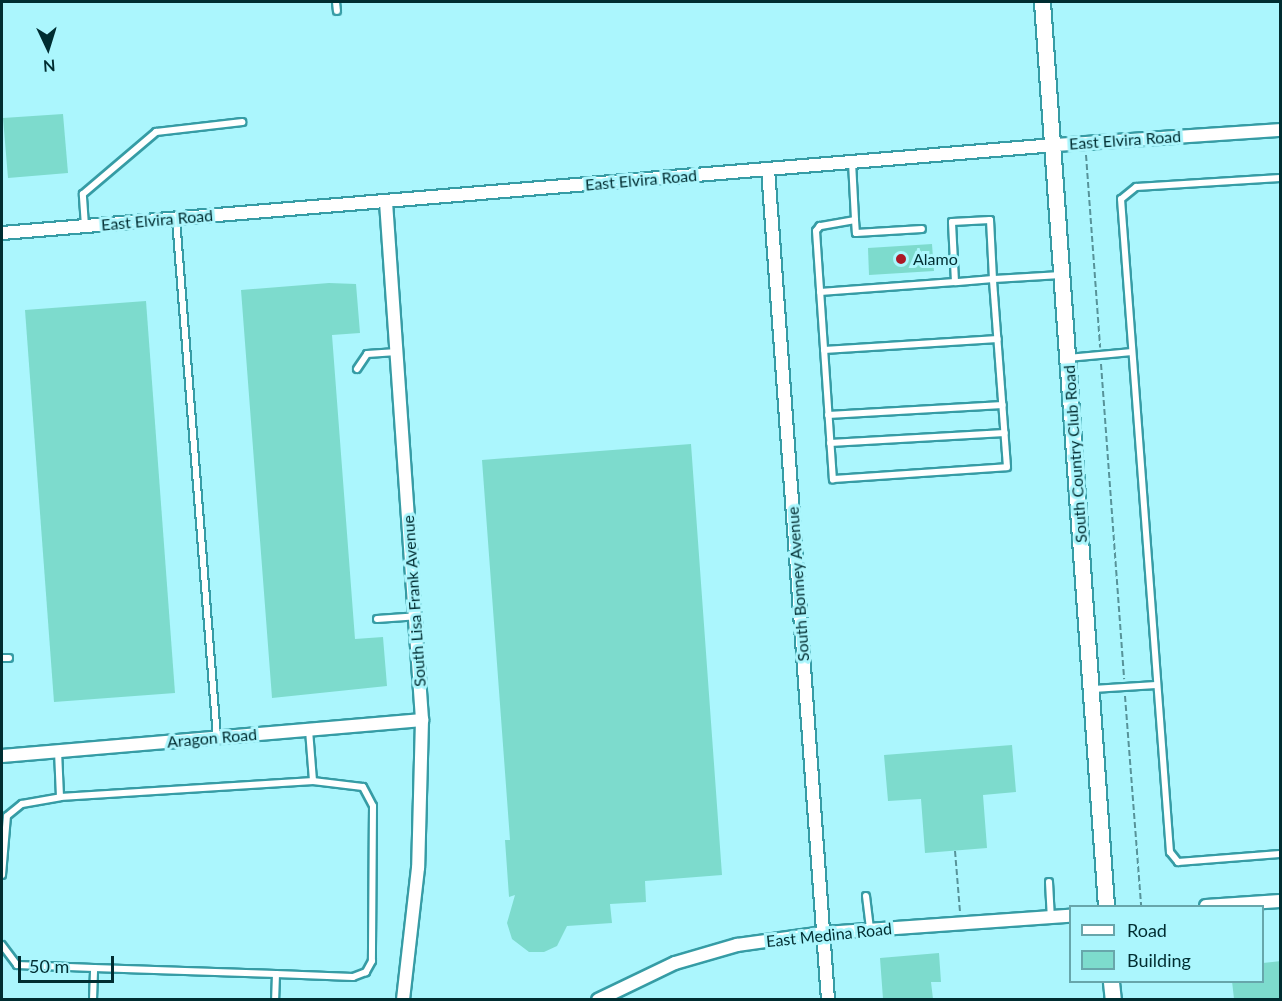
<!DOCTYPE html>
<html>
<head>
<meta charset="utf-8">
<style>
	body { margin:0 }
	#map { position:relative; width:1282px; height:1001px; overflow:hidden; background:#abf6fd; font-family:Lato,sans-serif }
	div>[style] { position:absolute }
	.building>* { inset:0; background:#7ddbcd }
	.path>* { height:2px; margin-top:-1px; transform-origin:0; background:repeating-linear-gradient(90deg,#579399 0 6px,transparent 0 9px) }
	.roads { filter:drop-shadow(2px 0 #369ca5) drop-shadow(-2px 0 #369ca5) drop-shadow(0 2px #369ca5) drop-shadow(0 -2px #369ca5) }
	.service>* { height:6px; margin:-3px; padding:0 3px; transform-origin:3px; border-radius:3px; background:#fff }
	.minor>* { height:12px; margin:-6px; padding:0 6px; transform-origin:6px; border-radius:6px; background:#fff }
	.tertiary>* { height:15px; margin:-7.5px; padding:0 7.5px; transform-origin:7.5px; border-radius:7.5px; background:#fff }
	.dots>* { width:16px; height:16px; translate:-50% -50%; box-sizing:border-box; border:3px solid #abf6fd; border-radius:50% }
	span { translate:-50% -50%; white-space:nowrap; text-align:center; line-height:1.15; -webkit-text-stroke:6px #abf6fd; paint-order:stroke }
	.street-label { font-size:16px; color:#002d31 }
	.poi-label { font-size:16px; color:#002d31 }
	.left { translate:0 -50%; text-align:left }
	.frame { position:absolute; inset:0; border:3px solid #002d31; pointer-events:none }
	.legend { position:absolute; left:1069px; top:905px; width:195px; height:78px; box-sizing:border-box; background:#abf6fd; border:2px solid #67a6ab; margin:0; padding:8px 10px; list-style:none; font-size:18px; color:#002d31 }
	.legend li { display:flex; align-items:center; gap:12px; height:30px }
	.legend b { width:30px; border:2px solid #67a6ab }
	.north { position:absolute; left:18px; top:18px; width:60px; height:60px; -webkit-text-stroke:4px #abf6fd; paint-order:stroke; rotate:176deg; font-size:16px; font-weight:700; line-height:24px; text-align:center; color:#002d31 }
	.north::after { content:''; display:block; margin:auto; width:21px; height:27px; background:#002d31; clip-path:polygon(50% 0,100% 100%,50% 72%,0 100%) }
	.scale { position:absolute; left:18px; top:956px; width:96px; height:27px; box-sizing:border-box; border:3px solid #002d31; border-top:0; padding-left:8px; font-size:18px; line-height:21px; white-space:nowrap; color:#002d31; -webkit-text-stroke:4px #abf6fd; paint-order:stroke }
</style>
</head>
<body>
<div id="map">
	<div class="building">
		<div style="clip-path:polygon(63px 114px,68px 173px,8px 178px,3px 118px)"></div>
		<div style="clip-path:polygon(932px 244px,934px 271px,869px 275px,868px 248px)"></div>
		<div style="clip-path:polygon(329px 283px,356px 284px,360px 333px,332px 335px,355px 639px,383px 637px,387px 686px,272px 698px,241px 290px)"></div>
		<div style="clip-path:polygon(146px 301px,175px 693px,54px 702px,25px 310px)"></div>
		<div style="clip-path:polygon(691px 444px,722px 875px,645px 881px,646px 902px,610px 904px,612px 923px,567px 926px,557px 946px,544px 952px,529px 952px,512px 939px,507px 923px,515px 895px,509px 897px,505px 840px,510px 840px,482px 460px)"></div>
		<div style="clip-path:polygon(1012px 745px,1016px 792px,983px 795px,987px 848px,925px 853px,921px 799px,888px 801px,884px 755px)"></div>
		<div style="clip-path:polygon(939px 953px,941px 982px,931px 982px,933px 999px,883px 999px,880px 958px)"></div>
		<div style="clip-path:polygon(1281px 961px,1281px 999px,1234px 999px,1232px 981px,1263px 981px,1263px 963px)"></div>
	</div>
	<div class="path">
		<div style="left:1086px;top:155px;width:193px;rotate:85.8deg"></div>
		<div style="left:1101px;top:364px;width:316px;rotate:85.8deg"></div>
		<div style="left:1125px;top:696px;width:211px;rotate:85.6deg"></div>
		<div style="left:955px;top:851px;width:61px;rotate:85.3deg"></div>
	</div>
	<div class="roads">
		<div class="service">
			<div style="left:336px;top:2px;width:9px;rotate:84deg"></div>
			<div style="left:852px;top:162px;width:58px;rotate:87deg"></div>
			<div style="left:855px;top:220px;width:36px;rotate:170deg"></div>
			<div style="left:820px;top:226px;width:6px;rotate:129deg"></div>
			<div style="left:816px;top:231px;width:249px;rotate:86.1deg"></div>
			<div style="left:833px;top:479px;width:174px;rotate:-3.9deg"></div>
			<div style="left:1007px;top:467px;width:189px;rotate:-94.3deg"></div>
			<div style="left:993px;top:279px;width:69px;rotate:-3.3deg"></div>
			<div style="left:1280px;top:178px;width:144px;rotate:176.4deg"></div>
			<div style="left:1136px;top:187px;width:19px;rotate:141deg"></div>
			<div style="left:1121px;top:199px;width:655px;rotate:85.71deg"></div>
			<div style="left:1170px;top:852px;width:13px;rotate:51deg"></div>
			<div style="left:1178px;top:862px;width:102px;rotate:-4.5deg"></div>
			<div style="left:176px;top:219px;width:521px;rotate:85.48deg"></div>
			<div style="left:855px;top:220px;width:13px;rotate:86deg"></div>
			<div style="left:856px;top:233px;width:66px;rotate:-3.5deg"></div>
			<div style="left:990px;top:220px;width:59px;rotate:87.1deg"></div>
			<div style="left:993px;top:279px;width:38px;rotate:175deg"></div>
			<div style="left:955px;top:282px;width:60px;rotate:-92.9deg"></div>
			<div style="left:952px;top:222px;width:38px;rotate:-3deg"></div>
			<div style="left:85px;top:226px;width:32px;rotate:-94deg"></div>
			<div style="left:83px;top:194px;width:96px;rotate:-40.3deg"></div>
			<div style="left:156px;top:132px;width:87px;rotate:-6.6deg"></div>
			<div style="left:820px;top:292px;width:135px;rotate:-4.2deg"></div>
			<div style="left:824px;top:350px;width:174px;rotate:-3.6deg"></div>
			<div style="left:1068px;top:358px;width:64px;rotate:-5.4deg"></div>
			<div style="left:357px;top:369px;width:18px;rotate:-56deg"></div>
			<div style="left:367px;top:354px;width:30px;rotate:-4deg"></div>
			<div style="left:828px;top:415px;width:175px;rotate:-3.3deg"></div>
			<div style="left:830px;top:443px;width:175px;rotate:-3.3deg"></div>
			<div style="left:377px;top:619px;width:39px;rotate:-4deg"></div>
			<div style="left:2px;top:658px;width:7px"></div>
			<div style="left:1092px;top:689px;width:65px;rotate:-3.5deg"></div>
			<div style="left:309px;top:730px;width:51px;rotate:85.5deg"></div>
			<div style="left:58px;top:751px;width:46px;rotate:87.5deg"></div>
			<div style="left:2px;top:875px;width:59px;rotate:-85.2deg"></div>
			<div style="left:7px;top:816px;width:19px;rotate:-39deg"></div>
			<div style="left:22px;top:804px;width:39px;rotate:-10deg"></div>
			<div style="left:60px;top:797px;width:254px;rotate:-3.6deg"></div>
			<div style="left:313px;top:781px;width:50px;rotate:6.8deg"></div>
			<div style="left:363px;top:787px;width:21px;rotate:62deg"></div>
			<div style="left:373px;top:806px;width:155px;rotate:90.4deg"></div>
			<div style="left:372px;top:961px;width:13px;rotate:119deg"></div>
			<div style="left:366px;top:972px;width:14px;rotate:159deg"></div>
			<div style="left:353px;top:977px;width:77px;rotate:-177.8deg"></div>
			<div style="left:1049px;top:882px;width:35px;rotate:87deg"></div>
			<div style="left:866px;top:896px;width:34px;rotate:83deg"></div>
			<div style="left:2px;top:945px;width:25px;rotate:53deg"></div>
			<div style="left:17px;top:965px;width:77px;rotate:2.2deg"></div>
			<div style="left:93px;top:1000px;width:32px;rotate:-88deg"></div>
			<div style="left:94px;top:968px;width:182px;rotate:1.9deg"></div>
			<div style="left:276px;top:974px;width:26px;rotate:92deg"></div>
		</div>
		<div class="minor">
			<div style="left:768px;top:169px;width:833px;rotate:85.87deg"></div>
			<div style="left:386px;top:202px;width:519px;rotate:86.02deg"></div>
			<div style="left:422px;top:720px;width:148px;rotate:91.5deg"></div>
			<div style="left:418px;top:868px;width:133px;rotate:96.5deg"></div>
			<div style="left:2px;top:233px;width:1056px;rotate:-4.78deg"></div>
			<div style="left:1054px;top:145px;width:226px;rotate:-3.8deg"></div>
			<div style="left:2px;top:756px;width:422px;rotate:-4.9deg"></div>
			<div style="left:1206px;top:906px;width:74px;rotate:-3.9deg"></div>
			<div style="left:598px;top:1000px;width:85px;rotate:-25.7deg"></div>
			<div style="left:675px;top:963px;width:65px;rotate:-16.2deg"></div>
			<div style="left:737px;top:945px;width:88px;rotate:-7.9deg"></div>
			<div style="left:824px;top:933px;width:247px;rotate:-4deg"></div>
		</div>
		<div class="tertiary">
			<div style="left:1042px;top:2px;width:906px;rotate:85.95deg"></div>
			<div style="left:1111px;top:982px;width:18px;rotate:84deg"></div>
		</div>
	</div>
	<div class="dots">
		<div style="left:901px;top:259px;background:#ac1826"></div>
	</div>
	<div class="street-label">
		<span style="left:1125px;top:140px;rotate:-4deg">East Elvira Road</span>
		<span style="left:641px;top:180px;rotate:-5deg">East Elvira Road</span>
		<span style="left:157px;top:220px;rotate:-5deg">East Elvira Road</span>
		<span style="left:1075px;top:454px;rotate:-94deg">South Country Club Road</span>
		<span style="left:798px;top:584px;rotate:-94deg">South Bonney Avenue</span>
		<span style="left:414px;top:601px;rotate:-94deg">South Lisa Frank Avenue</span>
		<span style="left:212px;top:738px;rotate:-5deg">Aragon Road</span>
		<span style="left:829px;top:935px;rotate:-6deg">East Medina Road</span>
	</div>
	<div class="poi-label">
		<span class="left" style="left:913px;top:259px">Alamo</span>
	</div>
	<div class="frame"></div>
	<ul class="legend">
	<li><b style="height:8px;background:#fff"></b>Road</li>
	<li><b style="height:16px;background:#7ddbcd"></b>Building</li>
	</ul>
	<div class="north">N</div>
	<div class="scale">50 m</div>
</div>
</body>
</html>
